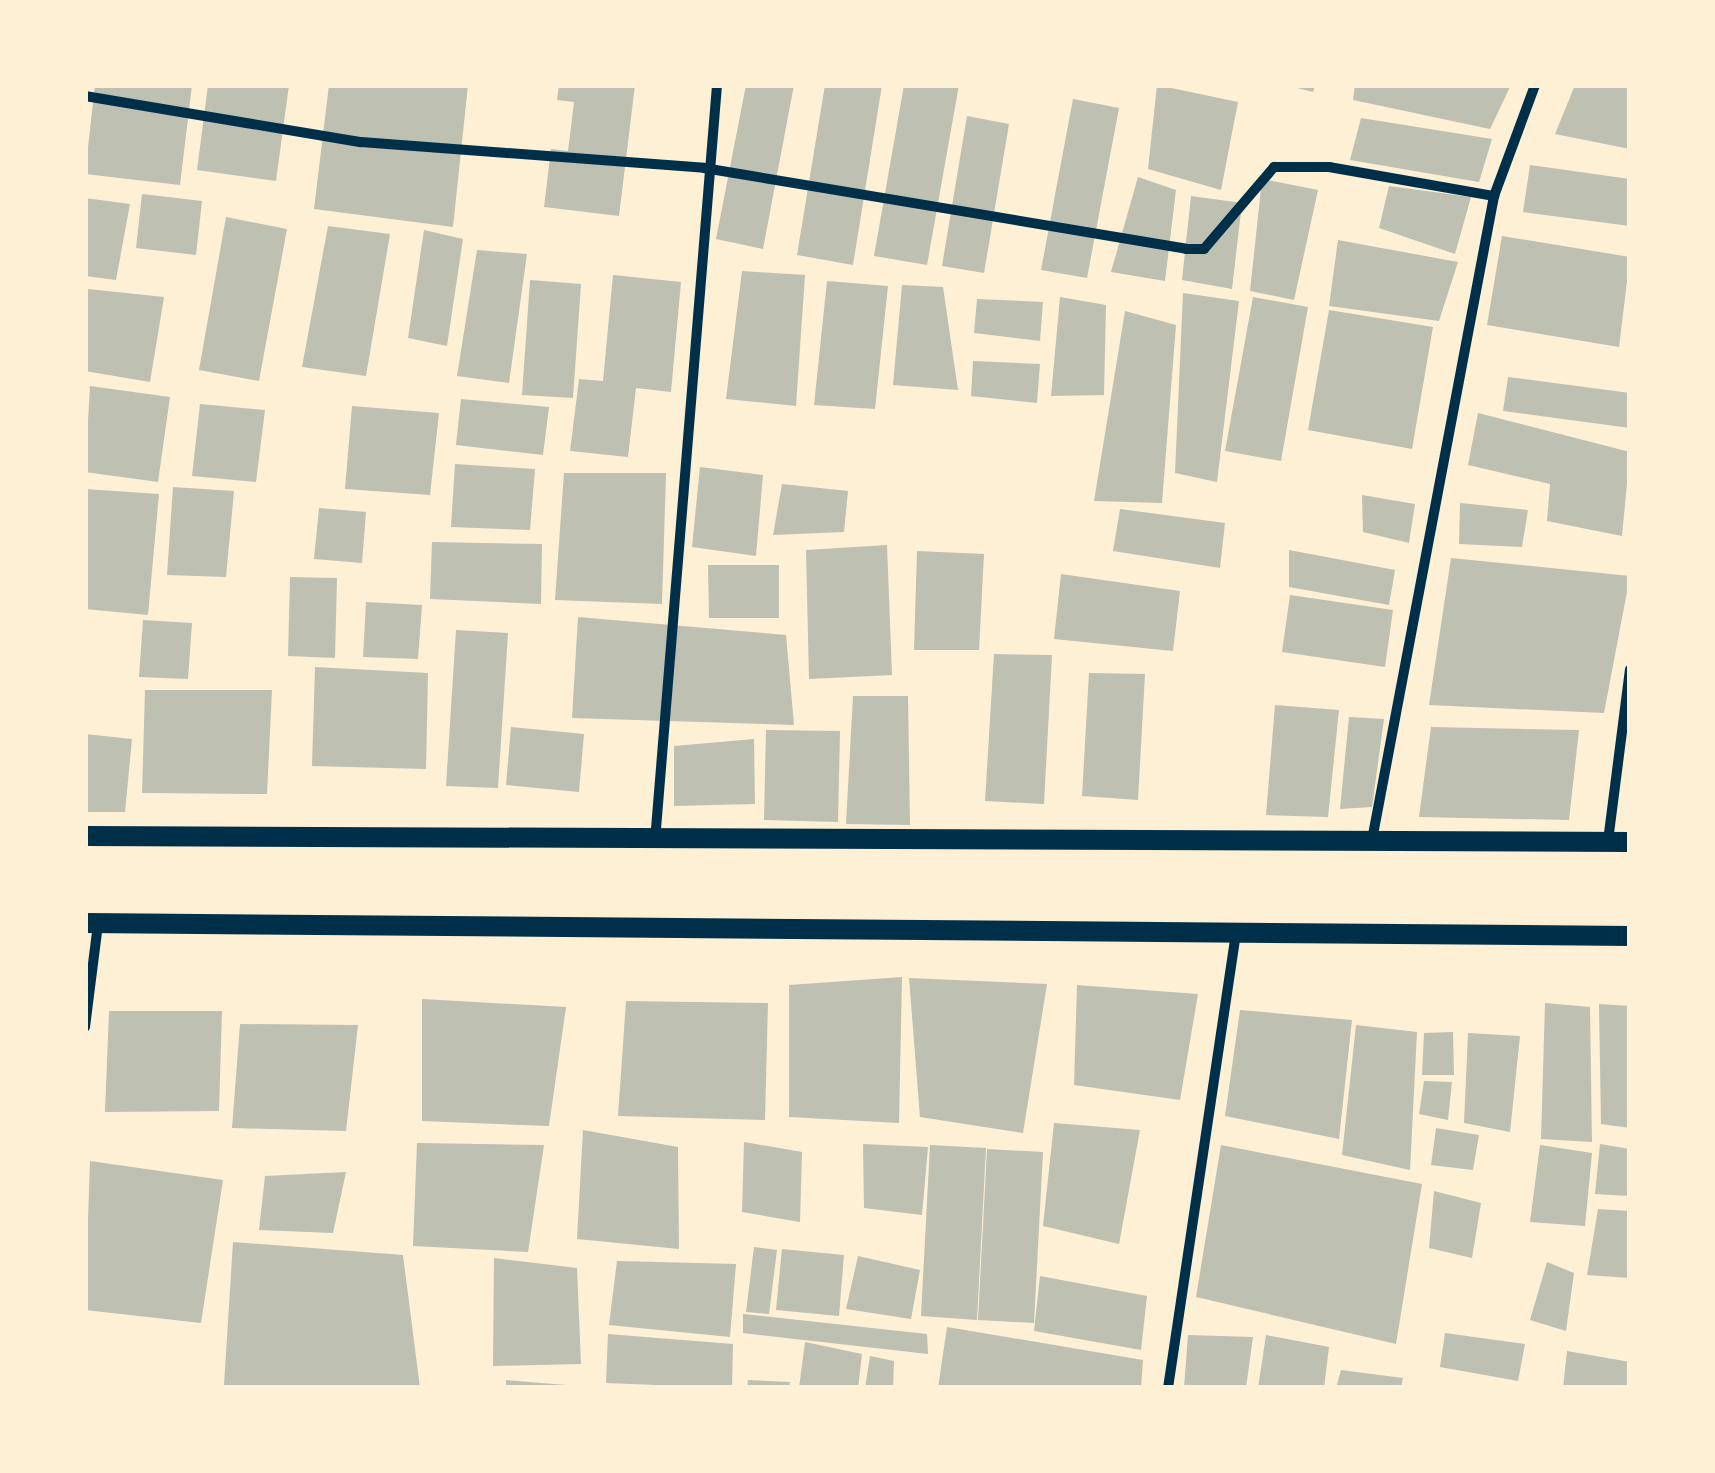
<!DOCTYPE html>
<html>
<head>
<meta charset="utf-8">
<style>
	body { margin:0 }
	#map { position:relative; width:1715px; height:1473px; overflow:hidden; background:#fdf0d5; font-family:Mulish,sans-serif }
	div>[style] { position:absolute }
	.building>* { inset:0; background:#bec0b2 }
	.minor>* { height:10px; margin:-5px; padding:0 5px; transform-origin:5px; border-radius:5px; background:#003049 }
	.secondary>* { height:20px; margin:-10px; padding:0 10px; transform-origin:10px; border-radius:10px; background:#003049 }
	span { translate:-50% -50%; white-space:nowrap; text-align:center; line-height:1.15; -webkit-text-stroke:9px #fdf0d5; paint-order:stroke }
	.frame { position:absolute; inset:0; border:88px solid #fdf0d5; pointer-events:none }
</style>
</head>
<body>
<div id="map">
	<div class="building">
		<div style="clip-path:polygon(95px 85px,192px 85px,180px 185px,85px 174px)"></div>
		<div style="clip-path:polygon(208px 85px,289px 85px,276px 181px,197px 170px)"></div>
		<div style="clip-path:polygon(329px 85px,468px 85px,453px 227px,314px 209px)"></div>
		<div style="clip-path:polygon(559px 85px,635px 85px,619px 216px,544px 207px,551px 149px,568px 151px,574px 102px,557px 100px)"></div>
		<div style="clip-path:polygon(746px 85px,794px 85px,763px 249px,716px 239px)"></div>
		<div style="clip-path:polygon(825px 85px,882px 85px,853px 265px,797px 255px)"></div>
		<div style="clip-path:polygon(904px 85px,959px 85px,927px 265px,874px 256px)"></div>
		<div style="clip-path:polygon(1157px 85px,1238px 102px,1221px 190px,1148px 169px)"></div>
		<div style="clip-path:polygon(1285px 85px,1315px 85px,1313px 92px)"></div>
		<div style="clip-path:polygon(1355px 85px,1511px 85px,1490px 129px,1353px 100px)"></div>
		<div style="clip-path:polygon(1575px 85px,1630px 85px,1630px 149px,1555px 134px)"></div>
		<div style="clip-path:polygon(1073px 99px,1119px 108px,1087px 278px,1041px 270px)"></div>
		<div style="clip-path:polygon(967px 116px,1009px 124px,984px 273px,942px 266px)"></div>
		<div style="clip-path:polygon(1361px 118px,1492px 139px,1479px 182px,1350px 160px)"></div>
		<div style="clip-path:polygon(1530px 165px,1630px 179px,1630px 226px,1523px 212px)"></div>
		<div style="clip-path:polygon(1138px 177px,1176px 190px,1165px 281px,1111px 272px)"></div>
		<div style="clip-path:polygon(1262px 179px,1318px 190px,1294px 300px,1250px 291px)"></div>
		<div style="clip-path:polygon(1389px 186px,1471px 197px,1455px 254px,1379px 228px)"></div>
		<div style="clip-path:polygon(142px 194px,202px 201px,196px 255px,136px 248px)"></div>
		<div style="clip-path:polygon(1191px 196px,1242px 203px,1232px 289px,1182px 280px)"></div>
		<div style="clip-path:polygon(85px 198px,130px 204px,116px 280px,85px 276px)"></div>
		<div style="clip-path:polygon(226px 217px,287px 229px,259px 381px,199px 370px)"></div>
		<div style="clip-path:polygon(328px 226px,390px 234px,366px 376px,302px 367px)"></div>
		<div style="clip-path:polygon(424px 230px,463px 239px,447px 346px,408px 338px)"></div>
		<div style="clip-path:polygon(1502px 236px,1630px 257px,1619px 347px,1487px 325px)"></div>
		<div style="clip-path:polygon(1338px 240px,1458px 262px,1439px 321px,1329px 306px)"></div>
		<div style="clip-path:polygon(477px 250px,527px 254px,509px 383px,457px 376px)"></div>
		<div style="clip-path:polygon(742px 271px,805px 275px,796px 406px,726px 399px)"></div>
		<div style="clip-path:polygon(613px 275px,681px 282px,671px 392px,636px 388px,628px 457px,570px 451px,579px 379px,603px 381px)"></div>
		<div style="clip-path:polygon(530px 280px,581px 284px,573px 398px,522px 395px)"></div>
		<div style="clip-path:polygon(827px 281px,888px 286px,875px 409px,814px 405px)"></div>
		<div style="clip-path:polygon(902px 285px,943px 287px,958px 390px,893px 385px)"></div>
		<div style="clip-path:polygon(88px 289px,164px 297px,150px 382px,85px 371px)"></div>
		<div style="clip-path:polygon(1183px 293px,1239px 301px,1217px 482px,1175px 473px)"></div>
		<div style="clip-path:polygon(1060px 297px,1106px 305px,1104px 395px,1051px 396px)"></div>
		<div style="clip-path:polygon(1253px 297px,1308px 307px,1281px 461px,1225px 451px)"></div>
		<div style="clip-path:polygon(977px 299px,1043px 302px,1040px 341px,974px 333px)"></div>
		<div style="clip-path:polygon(1329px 310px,1433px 327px,1412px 449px,1308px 430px)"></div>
		<div style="clip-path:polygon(1125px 311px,1176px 325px,1162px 503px,1094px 501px)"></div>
		<div style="clip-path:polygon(973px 361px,1040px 364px,1037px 403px,971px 396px)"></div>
		<div style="clip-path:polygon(1508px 377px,1630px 393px,1630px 428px,1503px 411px)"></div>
		<div style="clip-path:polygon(90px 386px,170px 397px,158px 482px,85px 472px)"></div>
		<div style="clip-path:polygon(461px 399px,549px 407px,543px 455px,456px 445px)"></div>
		<div style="clip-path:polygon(200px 404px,265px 410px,256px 482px,192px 476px)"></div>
		<div style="clip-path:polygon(352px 406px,439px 413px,430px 495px,345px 489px)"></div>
		<div style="clip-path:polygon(1478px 413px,1630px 452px,1622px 536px,1547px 521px,1550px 484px,1468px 465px)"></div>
		<div style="clip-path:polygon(455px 464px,535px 469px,530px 530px,451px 527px)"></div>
		<div style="clip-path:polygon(700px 467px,763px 475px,756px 556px,692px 547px)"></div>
		<div style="clip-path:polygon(564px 473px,666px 473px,662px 604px,555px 600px)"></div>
		<div style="clip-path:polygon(782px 484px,848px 491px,844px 532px,773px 535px)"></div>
		<div style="clip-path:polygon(173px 487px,234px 491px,226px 577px,167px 575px)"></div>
		<div style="clip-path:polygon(85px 489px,159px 494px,148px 615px,85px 609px)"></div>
		<div style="clip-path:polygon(1362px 495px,1415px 504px,1409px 543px,1363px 532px)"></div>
		<div style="clip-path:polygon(1460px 503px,1528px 510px,1522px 547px,1459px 544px)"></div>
		<div style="clip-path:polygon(319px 508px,366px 512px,362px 563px,314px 559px)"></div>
		<div style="clip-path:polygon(1120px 509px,1225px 523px,1220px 568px,1113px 551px)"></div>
		<div style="clip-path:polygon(432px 542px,542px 544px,541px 604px,430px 599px)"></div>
		<div style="clip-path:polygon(887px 545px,892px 675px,809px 679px,806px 550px)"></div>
		<div style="clip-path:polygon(1289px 550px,1395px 570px,1389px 605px,1289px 587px)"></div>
		<div style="clip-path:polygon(917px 551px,984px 554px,979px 650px,914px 650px)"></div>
		<div style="clip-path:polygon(1451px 558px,1630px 576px,1604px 713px,1429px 705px)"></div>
		<div style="clip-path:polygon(708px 565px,779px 565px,779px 618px,709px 618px)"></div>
		<div style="clip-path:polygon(1061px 574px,1180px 591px,1173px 651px,1054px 639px)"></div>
		<div style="clip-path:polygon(290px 577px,337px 578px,335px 658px,288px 656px)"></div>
		<div style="clip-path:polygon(1290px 595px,1393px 610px,1385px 667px,1282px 652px)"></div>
		<div style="clip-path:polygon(366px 602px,422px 605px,418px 659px,363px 657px)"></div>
		<div style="clip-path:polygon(578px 617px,786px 635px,794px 725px,572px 718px)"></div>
		<div style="clip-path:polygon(143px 620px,192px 623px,188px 679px,139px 677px)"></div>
		<div style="clip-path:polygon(456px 630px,508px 633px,498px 788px,446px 786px)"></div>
		<div style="clip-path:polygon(994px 654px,1052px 655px,1044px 804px,985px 801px)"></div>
		<div style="clip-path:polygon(315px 667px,428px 673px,426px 769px,312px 766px)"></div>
		<div style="clip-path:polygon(1089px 673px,1145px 674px,1138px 800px,1082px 796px)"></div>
		<div style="clip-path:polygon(145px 690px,272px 690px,267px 794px,142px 793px)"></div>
		<div style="clip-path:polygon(853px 696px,908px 696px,910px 825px,846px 824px)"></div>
		<div style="clip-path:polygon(1275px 705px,1339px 710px,1328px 817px,1266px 815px)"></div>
		<div style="clip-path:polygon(1349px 717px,1384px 719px,1372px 807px,1340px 809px)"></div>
		<div style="clip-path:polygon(511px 727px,584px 734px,579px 792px,506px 785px)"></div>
		<div style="clip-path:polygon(1431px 727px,1579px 730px,1569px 820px,1419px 817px)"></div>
		<div style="clip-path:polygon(766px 730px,840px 731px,838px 822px,764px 820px)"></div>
		<div style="clip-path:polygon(85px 734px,132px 739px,125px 812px,85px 812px)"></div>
		<div style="clip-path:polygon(754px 739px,755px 804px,674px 806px,674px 746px)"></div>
		<div style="clip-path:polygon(902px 977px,899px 1123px,789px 1117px,789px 985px)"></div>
		<div style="clip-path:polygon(909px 978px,1047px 984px,1023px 1133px,920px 1117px)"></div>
		<div style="clip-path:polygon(1077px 985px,1198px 994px,1180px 1100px,1074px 1085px)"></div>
		<div style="clip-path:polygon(422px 999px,566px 1007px,549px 1126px,422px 1121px)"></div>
		<div style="clip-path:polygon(626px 1001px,768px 1003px,765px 1120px,618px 1116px)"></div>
		<div style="clip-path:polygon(1545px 1003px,1590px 1007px,1592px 1142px,1541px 1139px)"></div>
		<div style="clip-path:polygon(1599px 1004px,1630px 1006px,1630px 1128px,1601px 1124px)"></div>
		<div style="clip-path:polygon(1240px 1010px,1352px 1020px,1339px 1139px,1225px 1116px)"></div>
		<div style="clip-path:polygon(109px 1011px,222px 1011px,219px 1111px,105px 1112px)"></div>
		<div style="clip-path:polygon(240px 1024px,358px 1025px,346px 1131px,232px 1128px)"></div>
		<div style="clip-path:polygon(1356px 1025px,1417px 1032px,1410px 1170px,1342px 1155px)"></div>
		<div style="clip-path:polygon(1453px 1032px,1454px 1075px,1422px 1075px,1424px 1033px)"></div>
		<div style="clip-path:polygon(1468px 1033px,1520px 1036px,1510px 1132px,1464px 1123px)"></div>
		<div style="clip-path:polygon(1424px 1081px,1452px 1082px,1448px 1120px,1419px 1114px)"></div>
		<div style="clip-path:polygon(1054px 1123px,1140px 1130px,1119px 1244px,1043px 1226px)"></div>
		<div style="clip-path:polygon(1436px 1128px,1479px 1135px,1473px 1170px,1431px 1165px)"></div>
		<div style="clip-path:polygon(583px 1130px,678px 1147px,679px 1249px,577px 1239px)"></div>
		<div style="clip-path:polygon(744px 1142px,802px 1152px,800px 1222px,742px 1212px)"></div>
		<div style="clip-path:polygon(417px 1143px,544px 1145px,528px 1252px,413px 1246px)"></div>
		<div style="clip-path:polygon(863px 1144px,928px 1147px,922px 1215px,864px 1208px)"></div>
		<div style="clip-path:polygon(1600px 1144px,1630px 1149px,1630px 1196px,1595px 1194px)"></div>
		<div style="clip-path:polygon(930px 1145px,986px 1148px,977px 1320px,921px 1316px)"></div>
		<div style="clip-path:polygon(1221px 1145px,1422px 1184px,1396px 1344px,1196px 1297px)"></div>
		<div style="clip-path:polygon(1540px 1145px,1592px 1153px,1585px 1226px,1530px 1222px)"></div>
		<div style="clip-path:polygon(987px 1149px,1043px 1152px,1034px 1323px,978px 1320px)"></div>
		<div style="clip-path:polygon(90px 1161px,223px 1180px,201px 1323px,85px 1310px)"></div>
		<div style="clip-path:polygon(346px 1172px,333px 1233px,259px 1230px,265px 1176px)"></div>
		<div style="clip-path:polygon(1434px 1191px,1481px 1203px,1472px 1258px,1429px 1248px)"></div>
		<div style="clip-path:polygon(1598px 1209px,1630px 1211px,1630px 1278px,1587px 1275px)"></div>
		<div style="clip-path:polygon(233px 1242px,403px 1255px,420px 1388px,224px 1385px)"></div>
		<div style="clip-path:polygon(754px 1247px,777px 1250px,769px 1314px,746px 1312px)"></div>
		<div style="clip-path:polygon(782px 1249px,844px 1255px,839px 1316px,776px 1310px)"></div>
		<div style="clip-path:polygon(858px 1256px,920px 1270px,911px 1319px,846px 1309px)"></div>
		<div style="clip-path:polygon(494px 1258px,577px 1268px,581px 1364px,493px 1366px)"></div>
		<div style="clip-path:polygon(617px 1261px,736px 1264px,730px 1337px,609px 1325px)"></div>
		<div style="clip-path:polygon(1547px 1262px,1574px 1273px,1566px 1331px,1530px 1320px)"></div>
		<div style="clip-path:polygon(1040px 1276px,1147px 1296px,1141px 1350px,1034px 1331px)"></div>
		<div style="clip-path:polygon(743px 1314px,927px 1334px,928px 1354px,743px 1333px)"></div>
		<div style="clip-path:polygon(947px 1327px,1143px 1360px,1141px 1388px,938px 1388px)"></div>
		<div style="clip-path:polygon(1445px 1333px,1525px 1344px,1518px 1381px,1440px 1367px)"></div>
		<div style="clip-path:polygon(608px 1334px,733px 1344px,732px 1388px,606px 1383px)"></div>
		<div style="clip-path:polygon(1188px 1335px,1253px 1337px,1246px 1388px,1184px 1388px)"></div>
		<div style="clip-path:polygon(1266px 1335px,1329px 1347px,1324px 1388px,1258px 1388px)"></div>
		<div style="clip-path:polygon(805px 1342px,862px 1354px,858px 1388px,799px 1388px)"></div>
		<div style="clip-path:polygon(1567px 1351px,1630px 1362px,1630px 1388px,1563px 1388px)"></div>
		<div style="clip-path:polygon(870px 1356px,894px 1361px,893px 1388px,865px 1388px)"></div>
		<div style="clip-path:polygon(1341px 1370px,1403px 1378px,1401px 1388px,1336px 1388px)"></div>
		<div style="clip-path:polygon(506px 1380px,566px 1385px,566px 1388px,506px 1388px)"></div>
		<div style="clip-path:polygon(748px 1380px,790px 1382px,789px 1388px,747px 1388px)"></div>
	</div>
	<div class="minor">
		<div style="left:85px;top:96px;width:280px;rotate:9.5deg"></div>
		<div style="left:361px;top:142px;width:344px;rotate:4.3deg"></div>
		<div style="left:704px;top:168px;width:489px;rotate:9.5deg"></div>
		<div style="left:1186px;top:249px;width:18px"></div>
		<div style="left:1204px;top:249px;width:108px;rotate:-49.5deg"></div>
		<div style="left:1274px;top:167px;width:55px"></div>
		<div style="left:1329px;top:167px;width:168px;rotate:10deg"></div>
		<div style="left:1372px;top:840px;width:655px;rotate:-79.27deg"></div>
		<div style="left:1494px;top:196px;width:118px;rotate:-69.7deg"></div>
		<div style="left:655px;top:841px;width:759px;rotate:-85.31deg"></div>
		<div style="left:1608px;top:841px;width:173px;rotate:-82.7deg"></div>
		<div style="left:85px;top:1027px;width:104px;rotate:-82.8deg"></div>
		<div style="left:1168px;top:1388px;width:461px;rotate:-81.5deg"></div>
	</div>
	<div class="secondary">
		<div style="left:85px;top:836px;width:1545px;rotate:0.22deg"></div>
		<div style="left:85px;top:923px;width:1545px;rotate:0.48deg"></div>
	</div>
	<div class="frame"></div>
</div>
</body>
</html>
